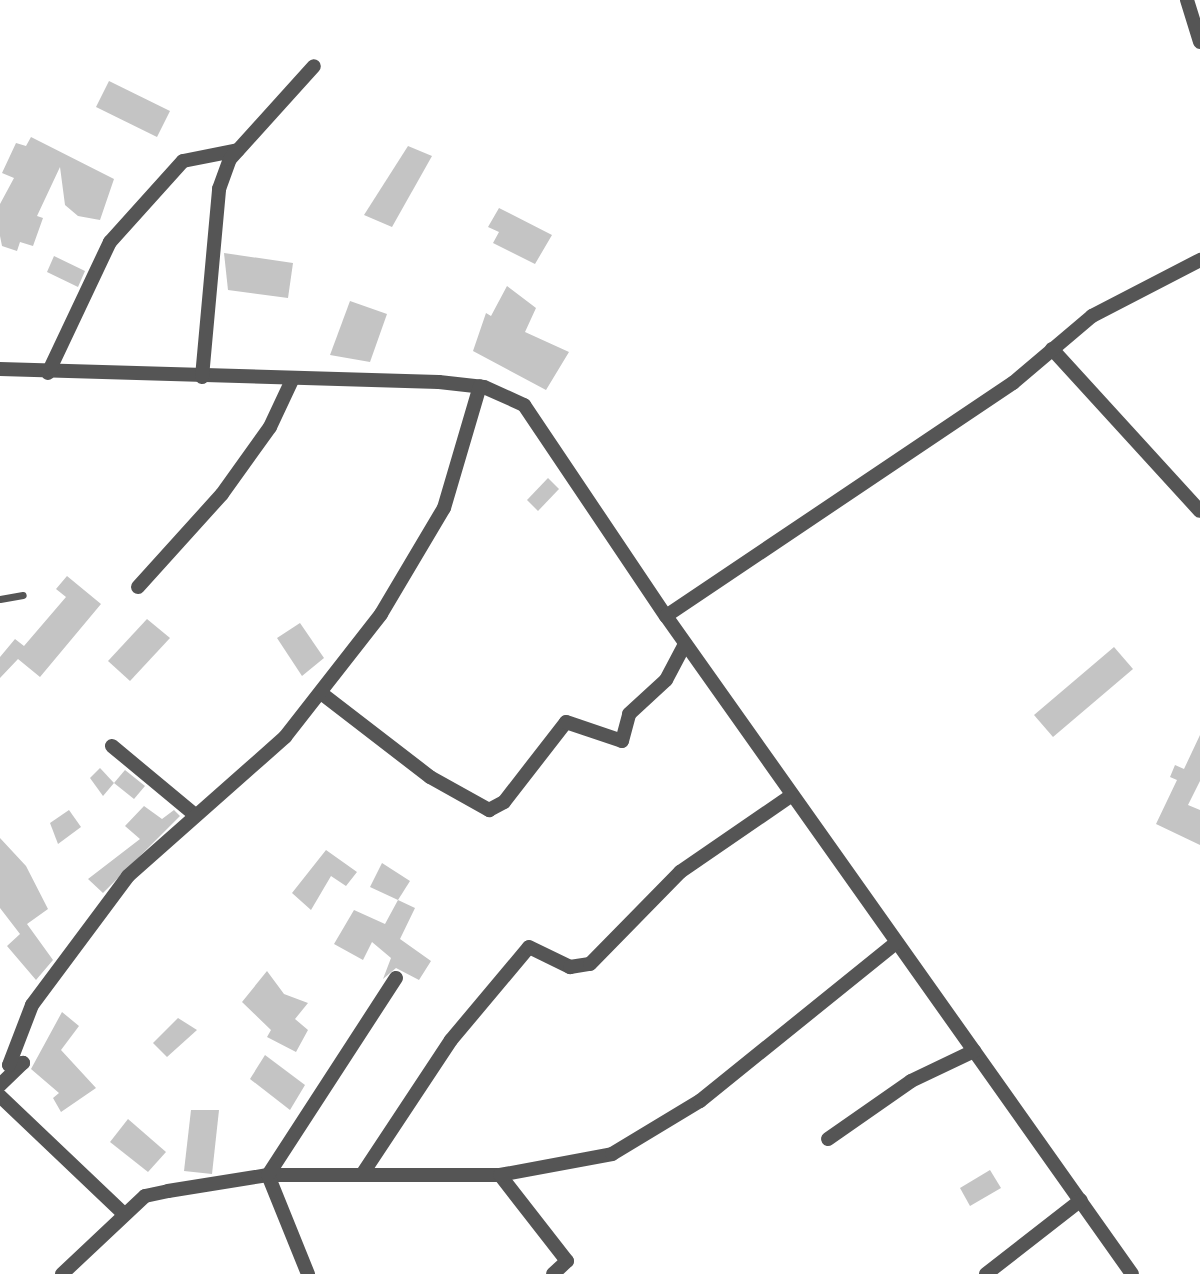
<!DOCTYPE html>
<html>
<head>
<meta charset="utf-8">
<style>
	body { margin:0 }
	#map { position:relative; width:1200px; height:1274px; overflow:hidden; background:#fff; font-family:Ubuntu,sans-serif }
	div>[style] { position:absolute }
	.building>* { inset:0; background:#c4c4c4 }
	.lane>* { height:7px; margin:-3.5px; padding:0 3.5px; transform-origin:3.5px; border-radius:3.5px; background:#555 }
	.street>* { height:14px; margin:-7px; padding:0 7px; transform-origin:7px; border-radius:7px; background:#555 }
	span { translate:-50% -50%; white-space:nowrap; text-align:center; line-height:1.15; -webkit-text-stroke:7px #fff; paint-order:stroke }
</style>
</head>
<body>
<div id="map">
	<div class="building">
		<div style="clip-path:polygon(109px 81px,170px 111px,157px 137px,96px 107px)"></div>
		<div style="clip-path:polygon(31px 137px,114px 179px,100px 220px,78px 216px,65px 205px,60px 167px,37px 216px,43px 218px,33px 246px,20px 242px,17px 251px,2px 246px,0 236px,0 204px,14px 178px,2px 173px,16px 143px,26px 146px)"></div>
		<div style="clip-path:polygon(408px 146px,432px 156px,392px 227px,364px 215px)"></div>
		<div style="clip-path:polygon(499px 208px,552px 235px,535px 264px,493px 243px,499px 232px,488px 227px)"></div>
		<div style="clip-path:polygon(224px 253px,293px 263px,288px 298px,228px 290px)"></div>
		<div style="clip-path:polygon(54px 256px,85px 271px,78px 287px,47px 272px)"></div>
		<div style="clip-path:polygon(507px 286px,536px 308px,525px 332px,569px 352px,546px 390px,473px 351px,486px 313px,491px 316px)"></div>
		<div style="clip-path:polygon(350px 301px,387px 314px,370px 362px,330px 355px)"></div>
		<div style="clip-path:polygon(548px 478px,559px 489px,538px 511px,527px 500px)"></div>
		<div style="clip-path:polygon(67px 576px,101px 604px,40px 677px,18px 659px,0 678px,0 657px,15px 639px,24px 646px,66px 597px,56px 589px)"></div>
		<div style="clip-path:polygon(147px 619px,170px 638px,130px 681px,108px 661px)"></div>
		<div style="clip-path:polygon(300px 623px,324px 658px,302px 676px,277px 638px)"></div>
		<div style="clip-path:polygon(1114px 647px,1133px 669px,1053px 737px,1034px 715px)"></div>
		<div style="clip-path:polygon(1200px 735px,1200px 781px,1188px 805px,1200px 810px,1200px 845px,1156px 824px,1177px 780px,1170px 777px,1175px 765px,1184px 769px)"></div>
		<div style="clip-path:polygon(100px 768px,114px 783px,103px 796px,90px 778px)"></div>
		<div style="clip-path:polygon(125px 770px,145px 786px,134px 799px,114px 783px)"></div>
		<div style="clip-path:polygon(144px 806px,162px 819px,174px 810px,180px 816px,103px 893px,88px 879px,140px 839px,125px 826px)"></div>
		<div style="clip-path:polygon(69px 810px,81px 827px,58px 844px,50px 823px)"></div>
		<div style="clip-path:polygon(0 838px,26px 866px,48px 909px,27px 924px,53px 960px,36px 980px,7px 946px,20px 934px,0 908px)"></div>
		<div style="clip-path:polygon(326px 850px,357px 872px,346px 886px,331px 876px,311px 910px,292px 893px)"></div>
		<div style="clip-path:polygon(382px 863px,410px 881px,398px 900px,370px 887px)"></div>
		<div style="clip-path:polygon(398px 900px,415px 908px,400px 939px,431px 961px,419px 980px,396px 968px,383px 979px,391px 958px,372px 942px,363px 960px,334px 944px,354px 910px,385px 924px)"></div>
		<div style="clip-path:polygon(267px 971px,284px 994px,308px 1003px,295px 1019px,308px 1030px,296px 1052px,267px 1037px,271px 1030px,242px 1002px)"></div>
		<div style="clip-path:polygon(62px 1012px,79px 1026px,61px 1050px,96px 1088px,61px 1112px,53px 1098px,59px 1093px,31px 1069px)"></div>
		<div style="clip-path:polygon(178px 1018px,197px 1030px,167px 1057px,153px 1043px)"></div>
		<div style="clip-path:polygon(265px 1055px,305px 1085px,290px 1110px,250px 1079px)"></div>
		<div style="clip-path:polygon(191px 1110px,219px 1110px,212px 1174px,184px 1171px)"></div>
		<div style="clip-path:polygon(128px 1119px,166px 1152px,148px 1172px,110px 1142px)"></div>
		<div style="clip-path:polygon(990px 1170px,1001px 1188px,970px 1206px,960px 1188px)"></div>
	</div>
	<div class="lane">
		<div style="left:0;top:599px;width:23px;rotate:-10deg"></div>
	</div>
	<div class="street">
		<div style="left:1187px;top:0;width:44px;rotate:72.8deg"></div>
		<div style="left:1052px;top:349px;width:219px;rotate:47.6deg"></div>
		<div style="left:0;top:369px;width:439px;rotate:1.7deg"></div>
		<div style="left:439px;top:382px;width:45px;rotate:6.3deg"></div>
		<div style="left:484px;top:387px;width:44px;rotate:24.2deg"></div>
		<div style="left:524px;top:405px;width:254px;rotate:56.1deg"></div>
		<div style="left:666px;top:616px;width:806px;rotate:54.69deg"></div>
		<div style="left:48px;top:373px;width:145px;rotate:-64.7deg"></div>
		<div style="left:110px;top:242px;width:109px;rotate:-48deg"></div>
		<div style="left:183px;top:161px;width:56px;rotate:-11.3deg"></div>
		<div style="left:202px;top:377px;width:189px;rotate:-84.8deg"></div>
		<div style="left:219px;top:189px;width:32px;rotate:-70deg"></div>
		<div style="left:230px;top:159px;width:125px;rotate:-47.9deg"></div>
		<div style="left:138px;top:587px;width:125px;rotate:-47.9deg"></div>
		<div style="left:222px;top:494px;width:82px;rotate:-54.4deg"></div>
		<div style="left:270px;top:427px;width:52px;rotate:-64.9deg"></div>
		<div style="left:666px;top:616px;width:418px;rotate:-33.9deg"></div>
		<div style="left:1013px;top:383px;width:104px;rotate:-40.3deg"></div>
		<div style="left:1092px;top:316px;width:122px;rotate:-27.4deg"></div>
		<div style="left:321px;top:693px;width:138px;rotate:37.6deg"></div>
		<div style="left:430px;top:777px;width:68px;rotate:29.2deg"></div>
		<div style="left:489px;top:810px;width:17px;rotate:-28deg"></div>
		<div style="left:504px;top:802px;width:101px;rotate:-52.2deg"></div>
		<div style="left:566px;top:722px;width:59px;rotate:18.7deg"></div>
		<div style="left:622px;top:741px;width:28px;rotate:-75deg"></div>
		<div style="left:629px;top:714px;width:50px;rotate:-42.6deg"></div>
		<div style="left:666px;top:680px;width:41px;rotate:-62.2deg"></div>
		<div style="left:112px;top:746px;width:107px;rotate:39.7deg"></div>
		<div style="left:0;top:1085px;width:32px;rotate:-44deg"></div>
		<div style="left:23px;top:1063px;width:14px;rotate:172deg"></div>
		<div style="left:9px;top:1065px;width:64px;rotate:-69deg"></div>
		<div style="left:32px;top:1005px;width:161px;rotate:-53.3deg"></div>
		<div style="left:128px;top:876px;width:210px;rotate:-41.5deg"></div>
		<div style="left:285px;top:737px;width:156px;rotate:-52deg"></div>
		<div style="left:381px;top:614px;width:123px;rotate:-59.3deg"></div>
		<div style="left:444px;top:508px;width:127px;rotate:-73.6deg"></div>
		<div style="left:0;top:1096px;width:171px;rotate:43.6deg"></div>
		<div style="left:828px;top:1139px;width:101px;rotate:-34.9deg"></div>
		<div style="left:911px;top:1081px;width:70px;rotate:-25.5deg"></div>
		<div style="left:363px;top:1173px;width:159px;rotate:-56.5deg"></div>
		<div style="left:451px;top:1040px;width:121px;rotate:-50deg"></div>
		<div style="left:529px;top:947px;width:46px;rotate:26deg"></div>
		<div style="left:570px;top:967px;width:20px;rotate:-9deg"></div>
		<div style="left:590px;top:964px;width:129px;rotate:-45.6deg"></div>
		<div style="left:680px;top:872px;width:136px;rotate:-34.5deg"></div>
		<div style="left:500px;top:1175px;width:109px;rotate:52.1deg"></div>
		<div style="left:567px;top:1261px;width:19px;rotate:137deg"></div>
		<div style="left:62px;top:1274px;width:114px;rotate:-43.2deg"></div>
		<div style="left:145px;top:1196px;width:24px;rotate:-12deg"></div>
		<div style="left:168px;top:1191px;width:101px;rotate:-9.1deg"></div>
		<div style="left:268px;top:1175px;width:232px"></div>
		<div style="left:500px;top:1175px;width:114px;rotate:-10.6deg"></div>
		<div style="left:612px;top:1154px;width:103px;rotate:-31.1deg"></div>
		<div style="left:700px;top:1101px;width:252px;rotate:-38.9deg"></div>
		<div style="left:308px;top:1274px;width:107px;rotate:-112deg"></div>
		<div style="left:268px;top:1175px;width:235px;rotate:-57deg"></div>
		<div style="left:986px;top:1274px;width:120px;rotate:-37.9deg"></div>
	</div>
</div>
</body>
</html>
